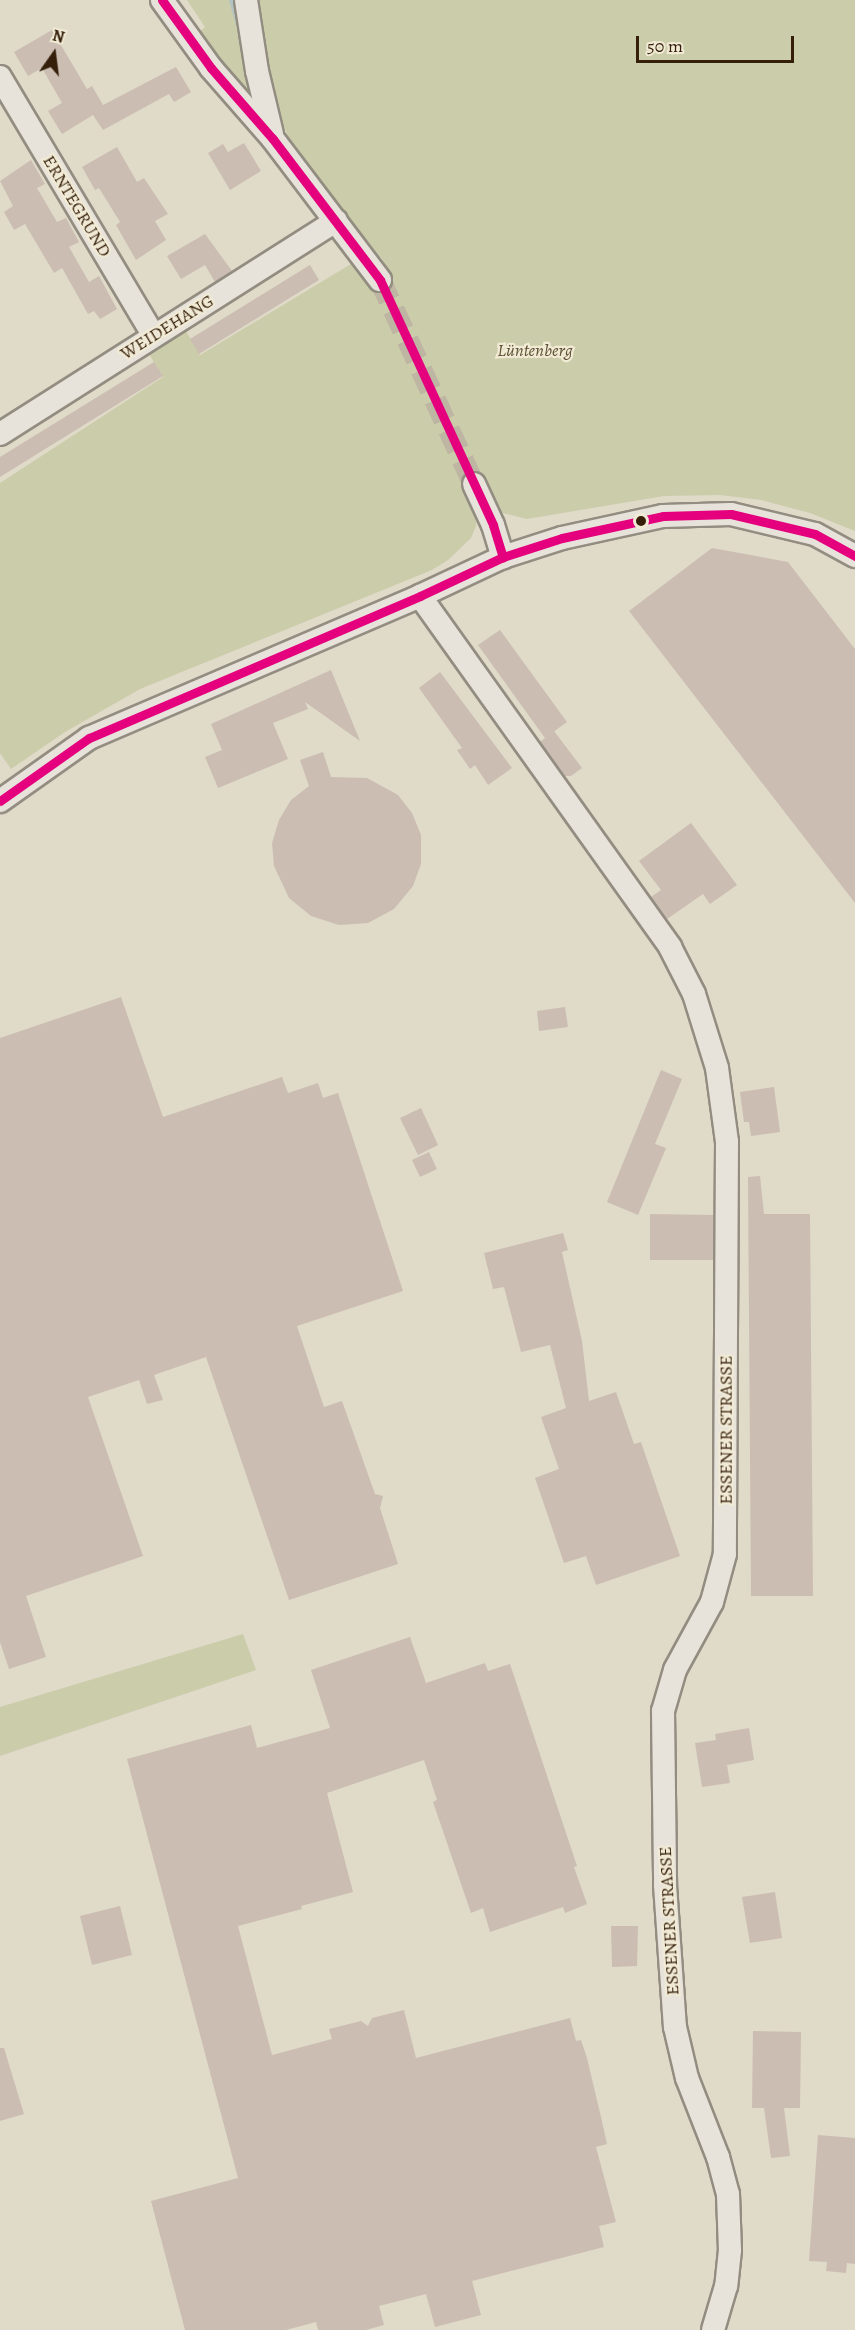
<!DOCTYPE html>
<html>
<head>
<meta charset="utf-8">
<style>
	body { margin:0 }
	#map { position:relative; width:855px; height:2330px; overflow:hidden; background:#e0dac9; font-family:Alegreya,serif }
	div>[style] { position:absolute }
	.green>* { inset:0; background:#cbccaa }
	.stream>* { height:6px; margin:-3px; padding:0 3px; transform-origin:3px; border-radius:3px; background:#b2c3c1 }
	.building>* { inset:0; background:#cbbdb2 }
	.minor-tunnel>* { height:22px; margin-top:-11px; transform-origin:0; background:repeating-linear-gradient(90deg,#beb5a3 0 22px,transparent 0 33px) }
	.roads { filter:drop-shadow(2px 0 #938d81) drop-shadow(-2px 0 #938d81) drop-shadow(0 2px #938d81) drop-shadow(0 -2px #938d81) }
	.minor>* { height:22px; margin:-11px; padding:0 11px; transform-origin:11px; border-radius:11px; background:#e7e3db }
	.bus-1>* { height:9px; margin:-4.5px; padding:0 4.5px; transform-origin:4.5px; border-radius:4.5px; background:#e5007d }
	.dots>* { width:16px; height:16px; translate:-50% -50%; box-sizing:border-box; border:3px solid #f1ead5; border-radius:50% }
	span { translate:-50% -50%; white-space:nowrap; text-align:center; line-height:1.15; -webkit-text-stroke:4.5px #f1ead5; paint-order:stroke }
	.street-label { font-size:18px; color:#351f0b }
	.park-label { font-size:18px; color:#5d5033; font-style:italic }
	.north { position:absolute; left:24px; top:24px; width:60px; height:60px; -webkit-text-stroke:4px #f1ead5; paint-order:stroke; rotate:14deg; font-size:16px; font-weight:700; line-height:24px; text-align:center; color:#351f0b }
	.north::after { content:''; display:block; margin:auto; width:21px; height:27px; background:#351f0b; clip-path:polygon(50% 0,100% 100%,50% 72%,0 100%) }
	.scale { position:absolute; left:636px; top:36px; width:158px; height:27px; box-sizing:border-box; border:3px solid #351f0b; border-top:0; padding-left:8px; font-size:18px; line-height:21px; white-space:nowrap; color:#351f0b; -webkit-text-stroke:4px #f1ead5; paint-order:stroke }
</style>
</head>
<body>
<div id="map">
	<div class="green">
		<div style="clip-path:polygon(187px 0,239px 0,255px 91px,249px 94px,223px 68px,197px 34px,205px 27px)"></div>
		<div style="clip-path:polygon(253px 0,855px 0,855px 531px,810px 513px,761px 500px,720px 495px,664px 496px,527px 519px,499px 512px,477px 513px,476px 526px,471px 538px,448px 560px,432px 570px,140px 689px,65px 732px,11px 769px,0 753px,0 483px,163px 377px,146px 349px,183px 326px,200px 355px,356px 261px,390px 278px,383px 260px,329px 194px,306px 160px,292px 146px,282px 122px,258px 40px)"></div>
		<div style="clip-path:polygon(243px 1634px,256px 1670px,0 1756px,0 1707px)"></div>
	</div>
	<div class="stream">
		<div style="left:232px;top:0;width:25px;rotate:74deg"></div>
	</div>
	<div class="building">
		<div style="clip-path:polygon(52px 30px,87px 89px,92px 86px,103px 105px,176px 67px,191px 92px,174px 102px,169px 94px,103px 130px,93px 115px,62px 134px,48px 111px,62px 103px,42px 68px,28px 76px,14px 52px)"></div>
		<div style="clip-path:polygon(244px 143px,261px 171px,230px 190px,208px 153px,223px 144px,228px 152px)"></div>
		<div style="clip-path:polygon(117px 147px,137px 182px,144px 178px,168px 214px,155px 221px,166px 240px,136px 260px,116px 225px,120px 222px,99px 188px,95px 190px,82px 167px)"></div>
		<div style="clip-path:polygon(31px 160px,45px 184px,37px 188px,57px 222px,66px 218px,79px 242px,69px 247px,89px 282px,99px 276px,117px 309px,100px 319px,94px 311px,88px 314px,62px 268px,54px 273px,25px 224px,14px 230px,4px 212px,13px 206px,0 181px)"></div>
		<div style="clip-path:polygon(205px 234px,232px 271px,215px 282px,205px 265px,181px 279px,167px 256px)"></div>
		<div style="clip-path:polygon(310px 265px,319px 280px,199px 354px,190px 339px)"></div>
		<div style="clip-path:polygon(154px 362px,163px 376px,0 477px,0 457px)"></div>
		<div style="clip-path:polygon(712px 548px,788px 562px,855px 649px,855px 903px,629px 611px)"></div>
		<div style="clip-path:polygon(500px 630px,567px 722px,545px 738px,478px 645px)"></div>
		<div style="clip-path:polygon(331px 670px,360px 741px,305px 702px,308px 709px,273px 723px,288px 759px,218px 788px,205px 757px,222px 750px,211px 724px)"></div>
		<div style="clip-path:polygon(440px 672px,512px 768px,488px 785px,475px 765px,470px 769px,457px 750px,462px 748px,419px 688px)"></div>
		<div style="clip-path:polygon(554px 731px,582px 768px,571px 776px,565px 776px,540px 742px)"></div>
		<div style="clip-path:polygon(323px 752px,331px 777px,367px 778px,398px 795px,412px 813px,421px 835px,421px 864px,413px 886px,394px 909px,368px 923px,339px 925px,311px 916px,289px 898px,274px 866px,272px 843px,279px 820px,291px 800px,309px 786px,300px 760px)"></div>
		<div style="clip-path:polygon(691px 823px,737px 885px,710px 904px,703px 894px,667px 919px,651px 897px,661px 890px,639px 861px)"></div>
		<div style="clip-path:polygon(121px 997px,163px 1117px,282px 1077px,288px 1093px,318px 1083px,323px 1098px,338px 1093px,403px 1291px,297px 1326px,324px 1407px,342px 1401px,375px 1494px,383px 1496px,380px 1508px,398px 1564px,289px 1600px,206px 1357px,154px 1375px,163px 1400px,147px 1404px,139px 1380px,88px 1397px,143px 1556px,26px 1596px,46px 1657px,9px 1669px,0 1642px,0 1038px)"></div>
		<div style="clip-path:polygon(565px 1007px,568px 1027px,539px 1031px,537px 1011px)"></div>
		<div style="clip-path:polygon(661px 1070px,682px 1079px,655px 1144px,666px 1148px,638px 1215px,607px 1202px)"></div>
		<div style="clip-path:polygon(774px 1087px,780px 1132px,751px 1136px,749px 1122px,744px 1122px,740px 1092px)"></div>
		<div style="clip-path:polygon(421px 1108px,438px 1145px,418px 1155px,400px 1118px)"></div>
		<div style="clip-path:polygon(429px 1152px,437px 1169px,420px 1177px,412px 1160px)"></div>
		<div style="clip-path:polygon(760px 1176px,764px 1214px,810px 1214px,813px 1596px,751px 1596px,748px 1177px)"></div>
		<div style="clip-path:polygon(650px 1214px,713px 1215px,713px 1260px,650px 1260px)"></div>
		<div style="clip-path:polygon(563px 1233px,568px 1250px,562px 1252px,582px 1341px,589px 1401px,616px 1392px,634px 1444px,641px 1442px,680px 1556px,596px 1585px,586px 1556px,564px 1563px,535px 1478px,559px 1469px,541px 1417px,566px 1408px,550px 1345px,521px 1352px,504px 1287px,493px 1289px,484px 1253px)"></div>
		<div style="clip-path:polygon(410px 1637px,426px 1683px,485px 1663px,488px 1671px,510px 1664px,577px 1866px,574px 1867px,587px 1904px,565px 1913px,563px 1907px,490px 1932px,483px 1908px,471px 1913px,433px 1802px,437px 1800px,424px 1760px,327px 1793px,353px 1892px,301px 1906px,302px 1909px,238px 1926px,272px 2055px,332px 2039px,329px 2029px,361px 2021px,368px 2026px,372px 2018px,404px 2010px,416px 2058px,570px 2018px,576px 2041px,581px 2040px,587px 2058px,601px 2117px,607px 2144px,596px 2147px,616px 2222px,599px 2226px,604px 2247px,472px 2281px,481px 2315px,435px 2327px,426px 2294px,379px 2306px,384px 2325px,366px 2330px,318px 2330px,316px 2322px,286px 2330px,185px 2330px,151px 2201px,238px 2178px,127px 1759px,251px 1725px,257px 1748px,330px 1728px,311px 1670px)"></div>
		<div style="clip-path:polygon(749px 1728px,754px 1760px,727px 1765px,730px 1783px,702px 1787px,695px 1743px,716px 1740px,715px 1734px)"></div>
		<div style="clip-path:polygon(775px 1892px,782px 1938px,750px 1943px,742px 1897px)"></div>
		<div style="clip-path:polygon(120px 1906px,132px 1955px,92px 1965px,80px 1916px)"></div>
		<div style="clip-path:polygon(611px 1926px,638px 1926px,637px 1966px,612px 1967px)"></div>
		<div style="clip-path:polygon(753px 2031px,801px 2032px,800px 2108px,784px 2108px,790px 2156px,771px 2158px,764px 2108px,752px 2108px)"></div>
		<div style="clip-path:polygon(0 2048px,4px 2048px,24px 2114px,0 2121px)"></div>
		<div style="clip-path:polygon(818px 2135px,855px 2138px,855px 2264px,847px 2263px,846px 2273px,826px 2271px,827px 2262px,809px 2261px)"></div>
	</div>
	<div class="minor-tunnel">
		<div style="left:380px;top:280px;width:225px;rotate:65.3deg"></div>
	</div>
	<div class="roads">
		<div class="minor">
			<div style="left:162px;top:0;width:84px;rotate:54.2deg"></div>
			<div style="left:211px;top:68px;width:94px;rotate:48.9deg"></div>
			<div style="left:273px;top:139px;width:177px;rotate:52.8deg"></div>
			<div style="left:246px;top:0;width:72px;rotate:81.2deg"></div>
			<div style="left:257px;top:71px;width:65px;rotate:76.6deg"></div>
			<div style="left:0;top:77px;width:300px;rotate:59.3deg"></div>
			<div style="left:0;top:434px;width:398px;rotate:-32.4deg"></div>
			<div style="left:474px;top:484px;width:45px;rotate:65.1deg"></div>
			<div style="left:493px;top:525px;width:34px;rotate:73deg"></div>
			<div style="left:420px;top:596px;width:431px;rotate:54.5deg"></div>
			<div style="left:670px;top:947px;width:53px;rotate:62.9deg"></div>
			<div style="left:694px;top:994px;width:77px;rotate:72.7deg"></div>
			<div style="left:717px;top:1068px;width:75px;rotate:82.3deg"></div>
			<div style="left:727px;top:1142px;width:412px;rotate:90.3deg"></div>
			<div style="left:725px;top:1554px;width:50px;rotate:105.2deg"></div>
			<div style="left:712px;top:1602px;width:77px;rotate:118.6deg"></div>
			<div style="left:675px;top:1670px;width:43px;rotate:106.3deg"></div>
			<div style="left:663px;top:1711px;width:174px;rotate:89.3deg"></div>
			<div style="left:665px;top:1885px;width:142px;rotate:86deg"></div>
			<div style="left:675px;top:2027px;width:52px;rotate:76.8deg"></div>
			<div style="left:687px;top:2078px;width:85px;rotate:68.6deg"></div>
			<div style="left:718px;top:2157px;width:38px;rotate:75deg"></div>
			<div style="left:728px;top:2194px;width:56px;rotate:88deg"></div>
			<div style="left:730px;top:2250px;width:36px;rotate:96deg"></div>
			<div style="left:726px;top:2286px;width:46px;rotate:106.5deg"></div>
			<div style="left:0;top:801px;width:109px;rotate:-35.3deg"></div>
			<div style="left:89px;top:738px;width:360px;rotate:-23.2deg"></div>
			<div style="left:420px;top:596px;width:92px;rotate:-25.2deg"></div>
			<div style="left:503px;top:557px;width:62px;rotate:-17.9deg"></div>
			<div style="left:562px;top:538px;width:103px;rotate:-12.3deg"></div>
			<div style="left:663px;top:516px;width:68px;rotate:-1.7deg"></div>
			<div style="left:731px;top:514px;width:86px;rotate:13.4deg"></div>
			<div style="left:815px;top:534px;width:46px;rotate:28.8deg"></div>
		</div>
	</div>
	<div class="bus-1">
		<div style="left:162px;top:0;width:84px;rotate:54.2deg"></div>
		<div style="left:211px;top:68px;width:94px;rotate:48.9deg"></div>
		<div style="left:273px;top:139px;width:177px;rotate:52.8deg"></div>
		<div style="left:380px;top:280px;width:270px;rotate:65.2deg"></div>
		<div style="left:493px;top:525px;width:34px;rotate:73deg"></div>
		<div style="left:0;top:801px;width:109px;rotate:-35.3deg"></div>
		<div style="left:89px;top:738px;width:360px;rotate:-23.2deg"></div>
		<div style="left:420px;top:596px;width:92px;rotate:-25.2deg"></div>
		<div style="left:503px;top:557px;width:62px;rotate:-17.9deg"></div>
		<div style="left:562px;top:538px;width:103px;rotate:-12.3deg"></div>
		<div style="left:663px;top:516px;width:68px;rotate:-1.7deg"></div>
		<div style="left:731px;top:514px;width:86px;rotate:13.4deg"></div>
		<div style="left:815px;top:534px;width:46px;rotate:28.8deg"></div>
	</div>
	<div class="dots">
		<div style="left:641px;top:521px;background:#351f0b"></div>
	</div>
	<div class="street-label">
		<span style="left:77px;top:206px;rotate:59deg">ERNTEGRUND</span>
		<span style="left:167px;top:327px;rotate:-32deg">WEIDEHANG</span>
		<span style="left:726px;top:1430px;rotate:-90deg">ESSENER STRASSE</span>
		<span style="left:669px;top:1921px;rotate:-93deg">ESSENER STRASSE</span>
	</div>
	<div class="park-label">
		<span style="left:535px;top:350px">Lüntenberg</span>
	</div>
	<div class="north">N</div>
	<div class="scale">50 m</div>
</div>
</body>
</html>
